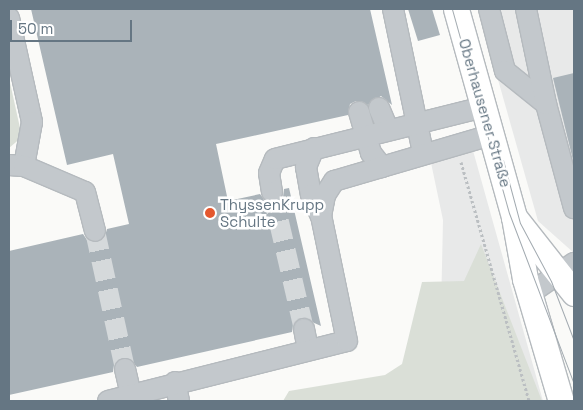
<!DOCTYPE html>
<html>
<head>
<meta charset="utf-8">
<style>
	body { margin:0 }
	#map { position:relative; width:583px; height:410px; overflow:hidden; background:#fafaf8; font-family:"Space Grotesk",sans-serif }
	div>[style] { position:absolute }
	.built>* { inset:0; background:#e8e9e9 }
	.green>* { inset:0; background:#dadfd7 }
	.building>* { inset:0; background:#aab3b9 }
	.minor-tunnel>* { height:20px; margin-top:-10px; transform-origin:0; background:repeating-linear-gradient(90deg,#d5d9db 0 20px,transparent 0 30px) }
	.path>* { height:3px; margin-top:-1.5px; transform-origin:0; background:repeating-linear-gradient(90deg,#bbbfc2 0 2.5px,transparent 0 5px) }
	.roads { filter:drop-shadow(1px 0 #b5babe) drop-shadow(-1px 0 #b5babe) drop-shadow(0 1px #b5babe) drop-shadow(0 -1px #b5babe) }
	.minor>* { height:20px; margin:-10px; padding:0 10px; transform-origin:10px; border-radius:10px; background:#c3c8cc }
	.major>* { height:25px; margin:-12.5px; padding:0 12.5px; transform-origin:12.5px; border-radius:12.5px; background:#fff }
	.tram>* { height:1px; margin:-0.5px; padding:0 0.5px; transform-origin:0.5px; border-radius:0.5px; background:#a2aab0 }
	.dots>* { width:14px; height:14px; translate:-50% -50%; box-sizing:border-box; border:2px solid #fff; border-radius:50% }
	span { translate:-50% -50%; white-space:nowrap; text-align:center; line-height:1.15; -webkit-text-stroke:5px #fff; paint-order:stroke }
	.street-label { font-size:15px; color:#657683 }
	.poi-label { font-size:15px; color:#657683 }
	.left { translate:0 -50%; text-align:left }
	.frame { position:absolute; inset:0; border:10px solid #657683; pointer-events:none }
	.scale { position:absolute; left:10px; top:20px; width:122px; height:22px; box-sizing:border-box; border:2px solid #657683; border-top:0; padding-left:6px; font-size:15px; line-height:18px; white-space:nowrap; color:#657683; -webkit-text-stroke:4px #fff; paint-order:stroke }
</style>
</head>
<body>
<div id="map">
	<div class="built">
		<div style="clip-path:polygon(478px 9px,574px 9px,574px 253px,538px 221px)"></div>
		<div style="clip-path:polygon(472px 147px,543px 401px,425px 401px,441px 311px,443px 220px,430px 158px)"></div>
	</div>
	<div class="green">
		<div style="clip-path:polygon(9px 78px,22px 137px,9px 148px)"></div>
		<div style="clip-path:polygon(481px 244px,542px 401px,283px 401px,289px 391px,385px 375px,402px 364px,422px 282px,464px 281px)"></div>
	</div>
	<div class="building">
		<div style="clip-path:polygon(31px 9px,370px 9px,392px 105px,381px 96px,368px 105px,356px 101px,350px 104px,348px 115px,216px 144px,228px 201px,260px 194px,267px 203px,274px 204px,283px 197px,284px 189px,289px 188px,321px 326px,301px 317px,293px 325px,292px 332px,137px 367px,129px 358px,122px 358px,114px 365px,113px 372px,9px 395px,9px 251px,83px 234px,87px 240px,97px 243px,104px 239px,107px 229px,129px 224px,113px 154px,67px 165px)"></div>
		<div style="clip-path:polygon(408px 9px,432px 9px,440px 35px,418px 41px)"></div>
		<div style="clip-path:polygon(574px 73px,574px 160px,573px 160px,553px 78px)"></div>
	</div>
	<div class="minor-tunnel">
		<div style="left:272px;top:192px;width:141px;rotate:76.9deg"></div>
		<div style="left:95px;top:231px;width:141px;rotate:77.7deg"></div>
	</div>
	<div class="path">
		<div style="left:461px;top:162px;width:248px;rotate:74.1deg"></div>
	</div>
	<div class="roads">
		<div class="minor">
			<div style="left:393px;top:9px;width:147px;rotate:78.2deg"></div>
			<div style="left:489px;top:9px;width:64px;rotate:75.5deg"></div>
			<div style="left:505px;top:71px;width:53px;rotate:38.8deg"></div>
			<div style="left:546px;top:104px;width:108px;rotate:74.9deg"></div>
			<div style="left:526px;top:9px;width:97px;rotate:78.1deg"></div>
			<div style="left:9px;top:18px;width:107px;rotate:77.5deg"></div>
			<div style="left:32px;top:122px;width:45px;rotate:100.3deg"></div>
			<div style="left:379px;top:108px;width:23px;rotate:67deg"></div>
			<div style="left:359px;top:112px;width:43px;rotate:73.7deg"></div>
			<div style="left:371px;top:153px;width:18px;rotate:52deg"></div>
			<div style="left:314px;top:148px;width:21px;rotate:113deg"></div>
			<div style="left:306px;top:167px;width:28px;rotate:80deg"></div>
			<div style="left:311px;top:195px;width:23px;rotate:65deg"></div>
			<div style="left:321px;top:216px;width:21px;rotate:-79deg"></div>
			<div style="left:325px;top:195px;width:17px;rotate:-57deg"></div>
			<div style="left:334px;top:181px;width:164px;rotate:-16.3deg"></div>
			<div style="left:9px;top:165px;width:15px;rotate:4deg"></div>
			<div style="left:24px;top:166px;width:66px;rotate:23.1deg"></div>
			<div style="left:85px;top:192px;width:40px;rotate:75.6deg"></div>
			<div style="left:272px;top:192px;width:19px;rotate:-99deg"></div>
			<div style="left:269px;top:173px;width:15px;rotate:-67deg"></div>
			<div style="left:275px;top:159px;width:215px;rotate:-14deg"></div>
			<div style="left:529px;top:294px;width:55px;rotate:-34.6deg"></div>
			<div style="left:304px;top:329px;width:21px;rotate:79deg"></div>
			<div style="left:125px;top:369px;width:28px;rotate:77deg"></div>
			<div style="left:175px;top:382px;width:19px;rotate:78deg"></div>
			<div style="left:108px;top:401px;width:246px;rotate:-14.1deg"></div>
			<div style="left:347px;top:341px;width:128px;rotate:-101.7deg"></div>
		</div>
		<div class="major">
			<div style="left:456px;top:9px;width:216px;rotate:74.4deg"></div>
			<div style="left:514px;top:217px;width:63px;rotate:79.9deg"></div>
			<div style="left:525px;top:279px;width:127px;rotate:73.6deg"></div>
			<div style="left:514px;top:217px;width:97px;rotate:51.7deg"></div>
		</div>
	</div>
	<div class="tram">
		<div style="left:452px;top:9px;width:212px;rotate:74.4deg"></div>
		<div style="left:509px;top:213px;width:183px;rotate:69.2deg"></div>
		<div style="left:503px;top:160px;width:65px;rotate:74.9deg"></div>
		<div style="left:520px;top:223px;width:66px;rotate:61.9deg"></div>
		<div style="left:551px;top:281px;width:64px;rotate:69deg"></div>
	</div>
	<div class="dots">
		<div style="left:210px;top:213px;background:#e4572e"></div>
	</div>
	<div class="street-label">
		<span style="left:485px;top:113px;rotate:74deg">Oberhausener Straße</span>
	</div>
	<div class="poi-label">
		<span class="left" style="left:220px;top:213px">ThyssenKrupp<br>Schulte</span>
	</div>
	<div class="frame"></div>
	<div class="scale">50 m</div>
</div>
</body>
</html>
